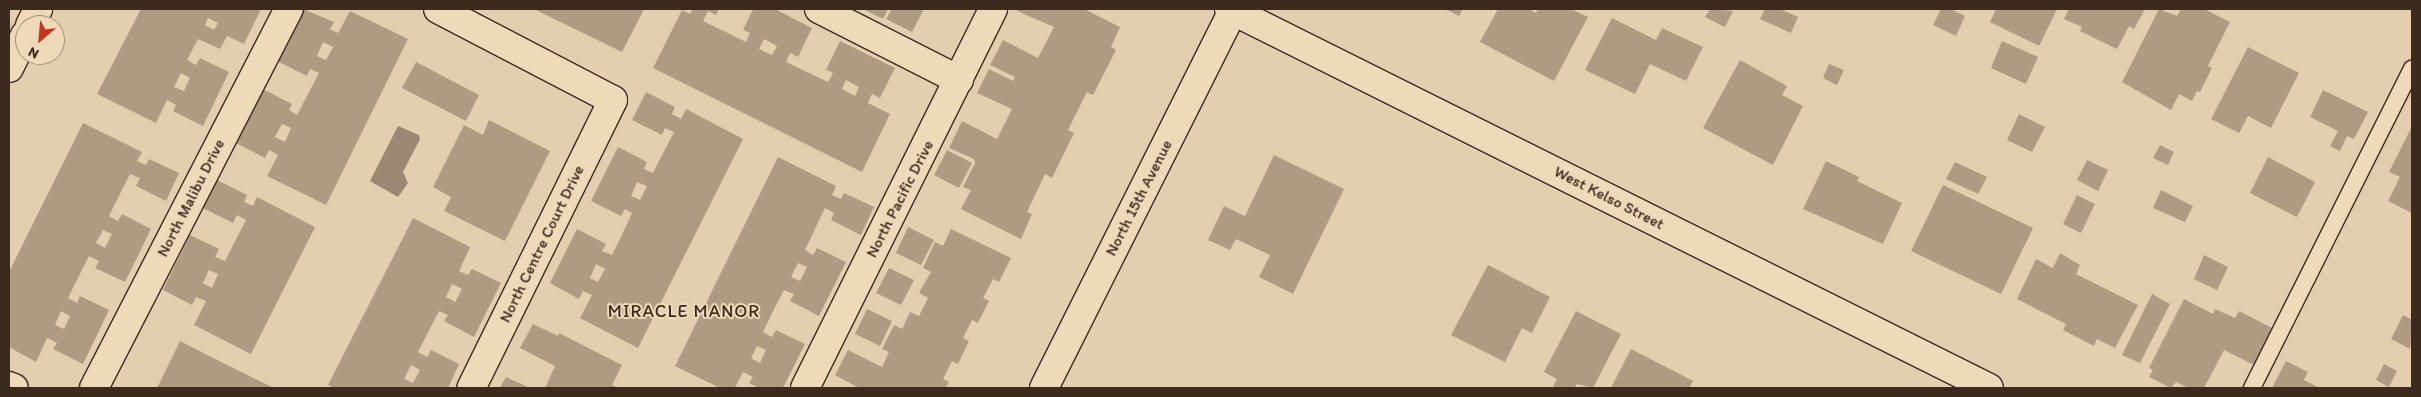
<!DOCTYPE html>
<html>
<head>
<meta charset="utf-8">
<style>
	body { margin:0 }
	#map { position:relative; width:2421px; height:397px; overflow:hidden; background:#e3ceaf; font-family:Itim,sans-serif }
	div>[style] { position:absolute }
	.water>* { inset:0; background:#9c8872 }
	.building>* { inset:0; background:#af9b81 }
	.roads { filter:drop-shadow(1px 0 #3b2a1e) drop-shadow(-1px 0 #3b2a1e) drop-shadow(0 1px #3b2a1e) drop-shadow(0 -1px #3b2a1e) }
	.lane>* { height:16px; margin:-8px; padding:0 8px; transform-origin:8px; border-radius:8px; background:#eed9b8 }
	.street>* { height:28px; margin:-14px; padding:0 14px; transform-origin:14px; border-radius:14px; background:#eed9b8 }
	span { translate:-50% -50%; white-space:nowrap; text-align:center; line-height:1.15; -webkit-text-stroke:4px #eed9b8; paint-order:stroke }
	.street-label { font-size:16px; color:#3b2a1e }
	.neighbourhood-label { font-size:18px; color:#3b2a1e; letter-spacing:1px }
	.frame { position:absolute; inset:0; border:10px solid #3b2a1e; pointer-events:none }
	.north { position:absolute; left:15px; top:15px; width:50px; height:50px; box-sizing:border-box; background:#eed9b8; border:1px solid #a6937a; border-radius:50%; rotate:207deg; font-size:14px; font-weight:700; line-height:20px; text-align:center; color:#3b2a1e }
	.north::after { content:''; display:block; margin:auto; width:18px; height:22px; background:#c8321e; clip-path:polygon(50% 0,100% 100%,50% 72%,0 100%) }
</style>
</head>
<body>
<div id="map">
	<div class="water">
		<div style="clip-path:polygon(398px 126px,419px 135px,420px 139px,403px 172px,408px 183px,398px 197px,370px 181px)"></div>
	</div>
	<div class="building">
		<div style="clip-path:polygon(evenodd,141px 9px,261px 9px,244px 44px,227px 36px,220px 49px,198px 39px,187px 60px,196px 65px,200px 58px,229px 72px,203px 126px,173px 111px,176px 105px,167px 100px,156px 123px,97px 94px,141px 9px,208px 18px,218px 23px,214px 30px,205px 25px,208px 18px,141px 9px,181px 73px,190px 78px,184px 91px,174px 87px,181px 73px)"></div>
		<div style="clip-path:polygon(evenodd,303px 9px,334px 22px,330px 29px,338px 33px,350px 11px,408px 39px,326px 205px,267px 176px,278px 155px,269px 150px,265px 158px,236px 143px,263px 89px,292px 104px,289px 110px,297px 115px,319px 73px,310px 69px,307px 76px,277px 61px,303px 9px,323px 42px,333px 47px,326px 60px,317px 56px,323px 42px,303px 9px,282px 124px,291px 128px,285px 142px,275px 137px,282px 124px)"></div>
		<div style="clip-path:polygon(534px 9px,644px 9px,622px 52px)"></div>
		<div style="clip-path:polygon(evenodd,693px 9px,719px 9px,716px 15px,708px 11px,703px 21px,746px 42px,750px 33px,743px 30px,753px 9px,775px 9px,812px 28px,798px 57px,790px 53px,786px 62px,828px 82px,833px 73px,826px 70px,840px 41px,895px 68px,880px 98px,872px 94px,868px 103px,890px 114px,862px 172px,653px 68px,682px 10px,690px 14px,693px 9px,764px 39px,777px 46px,772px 55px,759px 49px,764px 39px,693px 9px,846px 80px,859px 87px,855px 96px,842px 89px,846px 80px)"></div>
		<div style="clip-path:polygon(863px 9px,888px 9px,883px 19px)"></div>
		<div style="clip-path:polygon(892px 9px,924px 9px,912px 32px,886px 19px)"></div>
		<div style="clip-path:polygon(1018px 9px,1084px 9px,1120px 27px,1111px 47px,1116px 50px,1093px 95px,1087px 92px,1068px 130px,1074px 133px,1052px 178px,1045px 174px,1027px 212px,1032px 214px,1021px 239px,961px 209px,971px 190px,963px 187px,975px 163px,974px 159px,949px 148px,962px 121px,997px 139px,1012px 109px,977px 93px,989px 69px,1013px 81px,1015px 77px,990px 65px,1003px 40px,1038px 58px,1054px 27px,1017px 11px)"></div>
		<div style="clip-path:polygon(1445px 9px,1463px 9px,1459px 16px)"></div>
		<div style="clip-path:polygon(1498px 9px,1529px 9px,1536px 13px,1538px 9px,1571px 9px,1588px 17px,1554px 81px,1480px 42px)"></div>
		<div style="clip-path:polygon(1710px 9px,1733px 11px,1725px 27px,1705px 17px)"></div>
		<div style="clip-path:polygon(1765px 9px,1780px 9px,1798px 17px,1791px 33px,1760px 19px)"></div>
		<div style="clip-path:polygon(1941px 9px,1951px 9px,1965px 16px,1956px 36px,1933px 25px)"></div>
		<div style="clip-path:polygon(1996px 9px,2057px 9px,2039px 46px,1990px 22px)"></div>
		<div style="clip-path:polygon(2069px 9px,2145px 9px,2134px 29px,2129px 26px,2117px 49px,2080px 31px,2082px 27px,2064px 19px)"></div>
		<div style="clip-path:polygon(2159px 9px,2177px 16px,2181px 9px,2204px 9px,2230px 22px,2208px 66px,2212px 68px,2200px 92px,2197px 91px,2192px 101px,2179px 94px,2171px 110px,2122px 82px)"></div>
		<div style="clip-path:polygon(1612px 18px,1656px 40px,1662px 28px,1703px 47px,1686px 81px,1650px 64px,1635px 94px,1585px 70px)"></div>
		<div style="clip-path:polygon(2002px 41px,2038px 57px,2026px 84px,1991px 68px)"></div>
		<div style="clip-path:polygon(2248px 47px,2299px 73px,2271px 128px,2248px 116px,2239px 133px,2211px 119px)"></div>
		<div style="clip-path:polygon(1740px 60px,1787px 86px,1782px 95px,1803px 106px,1773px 165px,1703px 128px)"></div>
		<div style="clip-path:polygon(416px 62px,479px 95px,466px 121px,402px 88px)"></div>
		<div style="clip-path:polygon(1829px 64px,1844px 70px,1837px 85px,1823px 78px)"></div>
		<div style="clip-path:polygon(2323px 90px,2368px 112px,2354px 139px,2347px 136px,2340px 151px,2330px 146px,2338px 131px,2310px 117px)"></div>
		<div style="clip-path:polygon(evenodd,646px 92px,675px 107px,672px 114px,681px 119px,686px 109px,743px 139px,638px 348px,580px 318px,592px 295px,583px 291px,579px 299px,550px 283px,577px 229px,606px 244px,602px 251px,612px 255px,622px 235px,632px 213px,625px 209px,621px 216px,591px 201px,618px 147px,647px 162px,644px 169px,653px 173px,674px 132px,665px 128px,662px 135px,632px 120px,646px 92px,637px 182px,647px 186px,640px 200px,631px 196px,637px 182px,646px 92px,596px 264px,605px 269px,598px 282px,590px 278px,596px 264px)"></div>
		<div style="clip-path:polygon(2019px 114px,2045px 127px,2032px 152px,2007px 140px)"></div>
		<div style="clip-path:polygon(489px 120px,550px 151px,505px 241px,444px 211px,451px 197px,433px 187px,464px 125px,483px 135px)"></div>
		<div style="clip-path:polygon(evenodd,83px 123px,142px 152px,137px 161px,146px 165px,149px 159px,179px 173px,166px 201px,136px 186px,140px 178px,130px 174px,109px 216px,118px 221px,122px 214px,151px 229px,125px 282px,95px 268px,99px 261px,89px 256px,68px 298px,77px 303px,80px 296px,109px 310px,83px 364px,53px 349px,57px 343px,47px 338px,36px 362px,9px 347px,9px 272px,83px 123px,103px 230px,112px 234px,105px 248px,96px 243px,103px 230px,83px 123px,61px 311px,70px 316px,64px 329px,55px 325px,61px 311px)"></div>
		<div style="clip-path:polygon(2412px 126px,2412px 213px,2388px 201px,2400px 177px,2389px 172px)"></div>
		<div style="clip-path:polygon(2160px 145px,2174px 152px,2168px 165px,2153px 158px)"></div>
		<div style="clip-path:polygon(947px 150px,972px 163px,959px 188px,934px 175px)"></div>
		<div style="clip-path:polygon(1274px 155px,1344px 189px,1293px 294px,1259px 277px,1270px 255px,1236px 239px,1230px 250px,1208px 240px,1224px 206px,1245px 216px)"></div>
		<div style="clip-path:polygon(evenodd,778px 157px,836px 186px,832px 195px,841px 199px,844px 193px,874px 207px,861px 235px,831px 220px,834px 213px,825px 208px,805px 250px,813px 255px,817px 248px,846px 262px,819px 316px,790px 301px,794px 294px,784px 290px,773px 311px,763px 332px,772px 337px,776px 330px,805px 344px,783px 388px,759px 388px,749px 383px,753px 377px,743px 372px,735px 388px,720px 388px,675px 366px,778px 157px,798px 263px,807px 267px,800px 281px,791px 277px,798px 263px,778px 157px,757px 346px,766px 350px,760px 363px,751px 358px,757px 346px)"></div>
		<div style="clip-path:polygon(2268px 157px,2315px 182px,2297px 217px,2250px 193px)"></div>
		<div style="clip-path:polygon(2087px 160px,2108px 170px,2098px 191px,2077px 180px)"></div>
		<div style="clip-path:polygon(1826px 161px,1859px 177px,1857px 181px,1902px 203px,1883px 244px,1803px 209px)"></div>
		<div style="clip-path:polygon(1955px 162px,1987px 177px,1978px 194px,1946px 179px)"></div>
		<div style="clip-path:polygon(evenodd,217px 180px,247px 195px,244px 202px,253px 206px,257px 197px,315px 227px,251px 354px,194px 325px,206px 301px,196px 297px,192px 305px,163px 290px,190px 235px,219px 249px,215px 257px,225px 261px,246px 220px,237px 215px,233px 223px,203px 208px,217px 180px,209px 270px,218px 274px,212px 288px,203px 283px,209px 270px)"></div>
		<div style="clip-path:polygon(1943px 185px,2033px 228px,2001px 294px,1911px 251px)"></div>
		<div style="clip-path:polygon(2161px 190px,2193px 206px,2185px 222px,2153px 208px)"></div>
		<div style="clip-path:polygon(2077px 195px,2095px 204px,2081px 233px,2063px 224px)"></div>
		<div style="clip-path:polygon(evenodd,413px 218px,470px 247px,459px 271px,468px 275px,472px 269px,501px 283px,474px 337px,444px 321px,448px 315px,439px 311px,418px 352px,427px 357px,431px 350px,459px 364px,448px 388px,334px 388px,328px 385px,413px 218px,452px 284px,462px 289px,455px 302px,446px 297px,452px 284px,413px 218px,411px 365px,420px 370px,413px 383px,404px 379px,411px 365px)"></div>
		<div style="clip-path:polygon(908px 227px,934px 240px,921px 265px,896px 253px)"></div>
		<div style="clip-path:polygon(951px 229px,1011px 258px,999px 282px,993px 279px,983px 298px,989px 301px,978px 323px,972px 320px,963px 338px,969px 341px,958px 364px,952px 361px,943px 379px,949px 382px,946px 388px,859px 388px,835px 375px,848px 350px,882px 367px,889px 352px,882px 349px,894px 325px,902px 329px,910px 312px,919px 316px,928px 298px,919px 293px,931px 272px,923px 268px,935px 242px,943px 246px)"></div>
		<div style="clip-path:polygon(2060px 253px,2080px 265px,2076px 274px,2138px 305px,2115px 348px,2097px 339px,2094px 346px,2063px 330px,2066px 324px,2017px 299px,2036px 259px,2053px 268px)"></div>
		<div style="clip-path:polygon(2204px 255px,2228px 267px,2217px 290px,2194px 279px)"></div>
		<div style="clip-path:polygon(1488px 265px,1550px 297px,1532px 333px,1522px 328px,1505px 362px,1451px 335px)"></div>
		<div style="clip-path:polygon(889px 268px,914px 280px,901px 305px,876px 293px)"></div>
		<div style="clip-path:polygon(2152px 294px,2170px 304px,2140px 363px,2122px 355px)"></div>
		<div style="clip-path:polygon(2184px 299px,2213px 314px,2215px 309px,2235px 318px,2239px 311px,2272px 328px,2254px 365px,2224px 350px,2204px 388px,2189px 388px,2176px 382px,2171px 388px,2149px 377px,2153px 370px,2149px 368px)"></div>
		<div style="clip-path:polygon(867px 309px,892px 321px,880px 346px,855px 334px)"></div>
		<div style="clip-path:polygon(1576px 311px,1621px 334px,1593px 388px,1577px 384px,1574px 388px,1558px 388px,1553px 386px,1557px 379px,1544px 372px)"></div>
		<div style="clip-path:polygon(2403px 315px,2412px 320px,2410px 349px,2391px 339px)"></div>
		<div style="clip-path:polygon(533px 324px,558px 336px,559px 333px,622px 365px,612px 385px,619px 388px,545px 388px,555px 366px,520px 348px)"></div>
		<div style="clip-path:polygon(180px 341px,223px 363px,274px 388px,157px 388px)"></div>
		<div style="clip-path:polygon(1631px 349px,1693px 381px,1689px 388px,1611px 388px)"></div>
		<div style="clip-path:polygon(2286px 361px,2308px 372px,2304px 380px,2320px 388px,2272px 388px)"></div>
		<div style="clip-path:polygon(2384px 364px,2397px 371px,2389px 387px,2376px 380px)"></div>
		<div style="clip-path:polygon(506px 377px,530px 388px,500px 388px)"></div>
	</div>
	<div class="roads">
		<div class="lane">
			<div style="left:2252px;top:388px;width:357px;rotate:-63.4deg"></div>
		</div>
		<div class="street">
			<div style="left:438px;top:9px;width:197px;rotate:27.5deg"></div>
			<div style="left:613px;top:100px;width:321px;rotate:116.2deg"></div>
			<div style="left:819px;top:9px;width:157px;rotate:26.9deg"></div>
			<div style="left:1229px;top:9px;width:849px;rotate:26.5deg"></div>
			<div style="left:30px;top:25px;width:18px;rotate:-63deg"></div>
			<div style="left:9px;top:68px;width:37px;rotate:-64deg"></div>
			<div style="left:9px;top:386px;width:5px;rotate:22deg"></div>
			<div style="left:94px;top:388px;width:426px;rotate:-62.8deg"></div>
			<div style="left:805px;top:388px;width:423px;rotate:-63.6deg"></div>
			<div style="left:1044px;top:388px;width:424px;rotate:-63.4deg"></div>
		</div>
	</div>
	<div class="street-label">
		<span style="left:191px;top:198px;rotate:-63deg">North Malibu Drive</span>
		<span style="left:1139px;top:198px;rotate:-63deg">North 15th Avenue</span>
		<span style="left:1609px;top:198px;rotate:27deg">West Kelso Street</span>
		<span style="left:900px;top:199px;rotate:-63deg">North Pacific Drive</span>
		<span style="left:542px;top:244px;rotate:-64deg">North Centre Court Drive</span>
	</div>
	<div class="neighbourhood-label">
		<span style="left:684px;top:311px">MIRACLE MANOR</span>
	</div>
	<div class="frame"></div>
	<div class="north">N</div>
</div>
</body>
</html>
